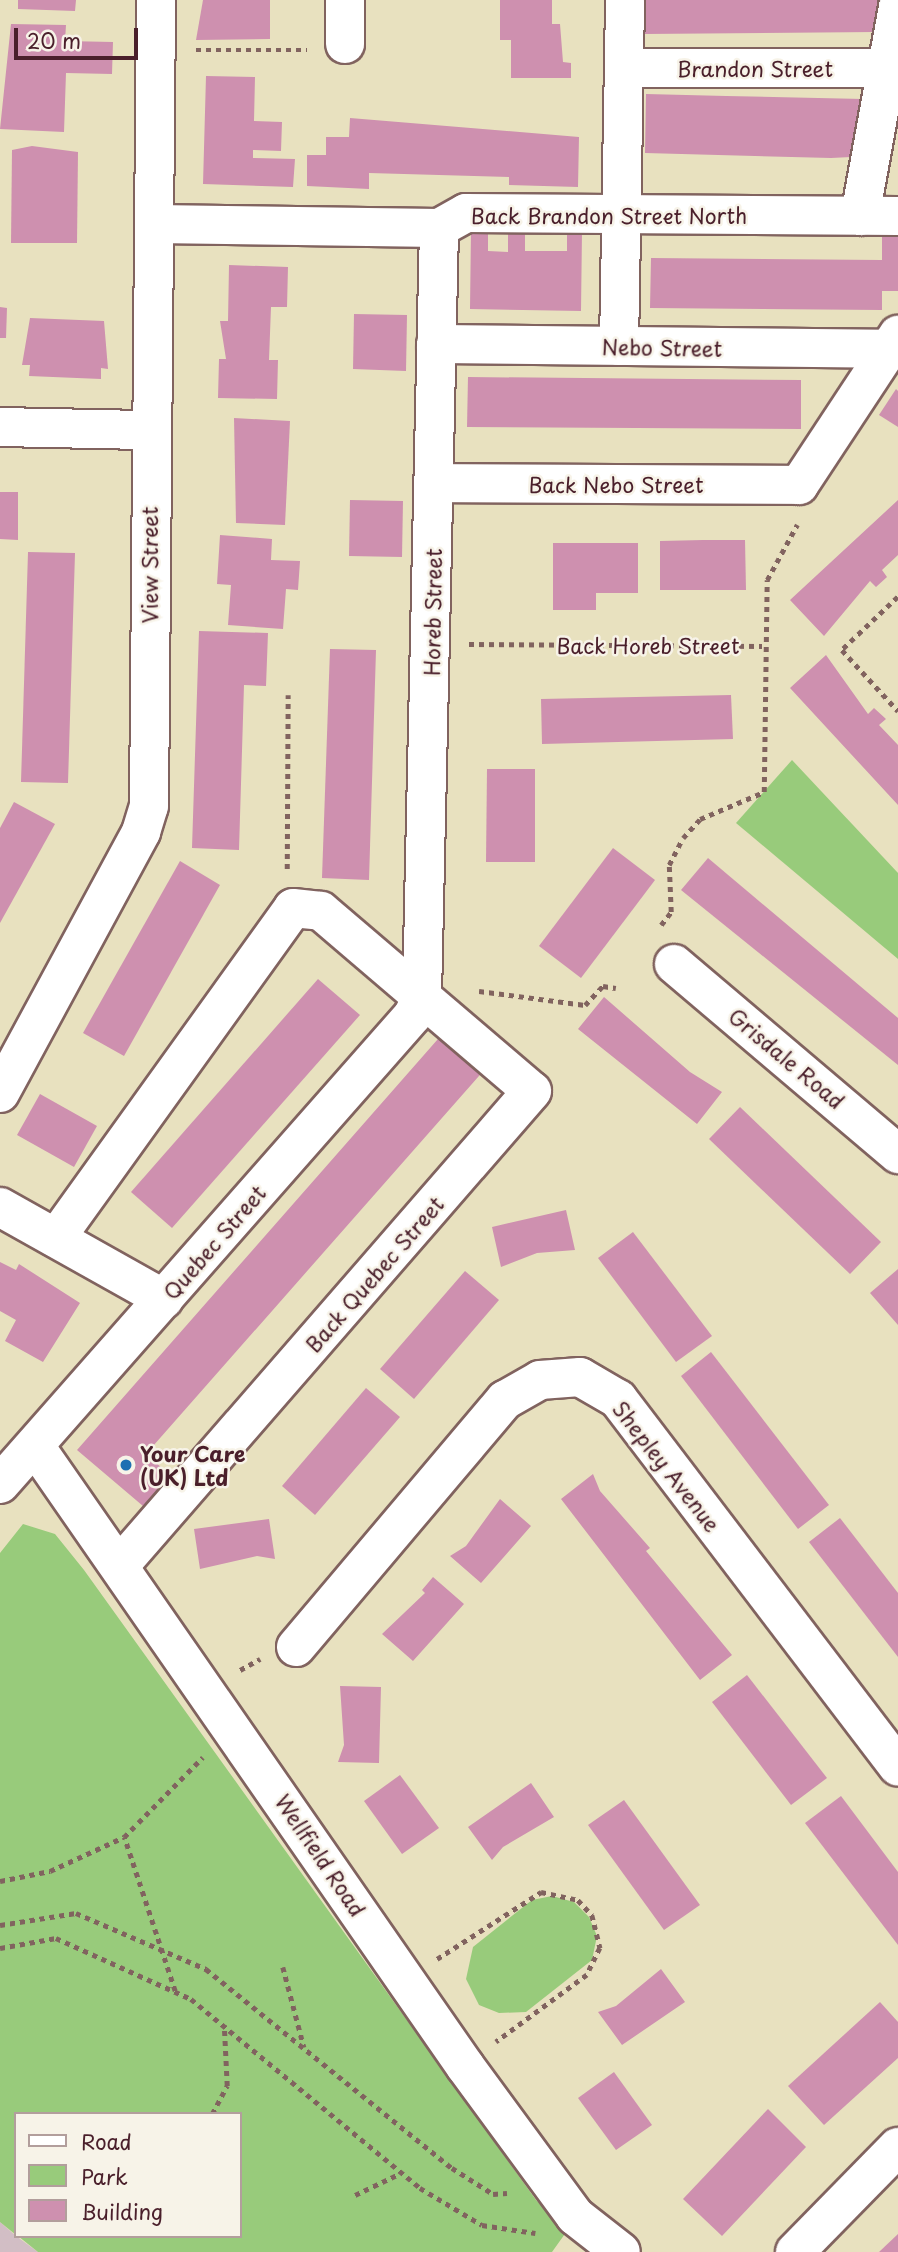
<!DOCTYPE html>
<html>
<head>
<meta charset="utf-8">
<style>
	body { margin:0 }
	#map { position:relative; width:898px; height:2252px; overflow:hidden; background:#e8e1bf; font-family:"Playpen Sans",sans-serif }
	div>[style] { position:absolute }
	.industrial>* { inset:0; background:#d2bec5 }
	.green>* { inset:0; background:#98cb7b }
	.building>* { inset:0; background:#ce90af }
	.path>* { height:4.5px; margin-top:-2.25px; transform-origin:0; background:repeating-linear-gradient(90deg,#81635f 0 5px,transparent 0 10px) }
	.roads { filter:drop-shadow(2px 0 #81635f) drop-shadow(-2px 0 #81635f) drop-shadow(0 2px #81635f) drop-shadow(0 -2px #81635f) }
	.minor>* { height:38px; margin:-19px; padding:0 19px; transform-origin:19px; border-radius:19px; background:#fff }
	.dots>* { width:19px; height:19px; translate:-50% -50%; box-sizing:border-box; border:4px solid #f7f3e8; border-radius:50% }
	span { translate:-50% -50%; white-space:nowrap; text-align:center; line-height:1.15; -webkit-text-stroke:5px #f7f3e8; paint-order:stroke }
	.street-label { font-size:21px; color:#4a1f2b }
	.poi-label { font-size:21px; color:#4a1f2b; font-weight:700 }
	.left { translate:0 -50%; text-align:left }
	.legend { position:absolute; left:14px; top:2112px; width:228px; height:126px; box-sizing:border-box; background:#f7f3e8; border:2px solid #b29e9c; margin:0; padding:9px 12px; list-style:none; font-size:21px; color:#4a1f2b }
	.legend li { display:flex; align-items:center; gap:14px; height:35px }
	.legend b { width:35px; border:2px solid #b29e9c }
	.scale { position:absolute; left:14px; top:28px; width:124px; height:32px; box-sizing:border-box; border:4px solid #4a1f2b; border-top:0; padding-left:9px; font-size:21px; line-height:24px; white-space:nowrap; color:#4a1f2b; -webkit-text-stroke:5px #f7f3e8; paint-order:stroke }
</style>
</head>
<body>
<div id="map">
	<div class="industrial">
		<div style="clip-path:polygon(0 2222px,16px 2236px,38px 2252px,0 2252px)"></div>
	</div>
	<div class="green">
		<div style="clip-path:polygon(792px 760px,898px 873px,898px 959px,736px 823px)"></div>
		<div style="clip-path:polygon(23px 1524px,55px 1534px,84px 1570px,536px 2200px,567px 2231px,552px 2252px,38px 2252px,18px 2236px,240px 2236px,240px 2114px,16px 2114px,16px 2235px,0 2222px,0 1553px)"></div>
		<div style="clip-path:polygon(552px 1896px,574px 1902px,589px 1917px,597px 1936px,592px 1960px,526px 2012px,499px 2013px,479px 2005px,466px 1979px,473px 1947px,532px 1900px)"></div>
	</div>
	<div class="building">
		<div style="clip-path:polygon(18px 0,76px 0,75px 11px,18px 9px)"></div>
		<div style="clip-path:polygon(203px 0,270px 0,270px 39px,196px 40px)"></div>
		<div style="clip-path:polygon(500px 0,552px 0,552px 24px,560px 24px,563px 62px,571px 63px,571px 78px,511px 78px,511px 40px,500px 40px)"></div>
		<div style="clip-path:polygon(643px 0,880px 0,876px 32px,644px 34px)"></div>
		<div style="clip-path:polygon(11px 24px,66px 25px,65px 41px,113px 42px,112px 74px,66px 73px,64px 132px,0 129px)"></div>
		<div style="clip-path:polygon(206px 76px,255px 77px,254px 121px,282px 122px,281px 151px,253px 150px,253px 158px,295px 159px,293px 187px,203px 184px)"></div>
		<div style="clip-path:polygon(646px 94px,726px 96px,863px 99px,851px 157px,831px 158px,645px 153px)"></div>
		<div style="clip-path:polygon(350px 118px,579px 137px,578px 187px,509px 185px,509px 177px,369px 173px,369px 189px,307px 186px,307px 155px,326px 155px,326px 137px,349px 137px)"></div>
		<div style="clip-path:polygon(32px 146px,78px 152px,77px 243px,11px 243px,12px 150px)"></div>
		<div style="clip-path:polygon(471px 230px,488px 230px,488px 251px,508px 252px,508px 231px,525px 231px,525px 251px,567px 251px,567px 232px,582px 232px,581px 311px,470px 309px)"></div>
		<div style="clip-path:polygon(882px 230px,898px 230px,898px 291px,882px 291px,882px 310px,650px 308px,651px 258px,882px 260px)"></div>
		<div style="clip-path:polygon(229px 265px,288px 267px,287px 307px,271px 307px,269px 360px,278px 360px,277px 399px,218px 398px,219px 359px,226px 359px,220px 321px,228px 321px)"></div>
		<div style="clip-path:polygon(0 307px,7px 308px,6px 338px,0 338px)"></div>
		<div style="clip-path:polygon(354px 314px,407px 315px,406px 371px,353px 369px)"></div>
		<div style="clip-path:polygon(30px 318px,104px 321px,108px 369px,101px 368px,101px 379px,29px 376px,30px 365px,22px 365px)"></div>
		<div style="clip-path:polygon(468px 377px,801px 380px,801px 429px,467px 427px)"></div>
		<div style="clip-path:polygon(896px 389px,898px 391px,898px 427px,879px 415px)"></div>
		<div style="clip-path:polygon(234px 418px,290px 421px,285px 525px,236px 523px)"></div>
		<div style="clip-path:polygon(0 492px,18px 492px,18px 540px,0 539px)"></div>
		<div style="clip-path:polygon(350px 500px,403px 501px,402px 557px,349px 556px)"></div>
		<div style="clip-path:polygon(898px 500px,898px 555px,882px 570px,887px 577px,876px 587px,870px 581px,824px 636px,790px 600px)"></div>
		<div style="clip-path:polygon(220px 535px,272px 539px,271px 560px,300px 561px,298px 590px,286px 589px,283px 629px,228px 625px,231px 585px,217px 584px)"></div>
		<div style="clip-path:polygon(703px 540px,745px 540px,746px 590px,660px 590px,660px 541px)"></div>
		<div style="clip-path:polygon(553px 543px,638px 543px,638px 593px,596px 593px,596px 610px,553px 610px)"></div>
		<div style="clip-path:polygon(28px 552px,75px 553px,68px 783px,21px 782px)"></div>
		<div style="clip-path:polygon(199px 631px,268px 633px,266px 686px,244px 685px,239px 850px,192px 848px)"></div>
		<div style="clip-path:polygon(330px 649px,376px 650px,369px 880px,322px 878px)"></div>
		<div style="clip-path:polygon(826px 655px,868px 714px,874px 708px,886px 719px,879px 725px,898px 745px,898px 805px,790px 688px)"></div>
		<div style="clip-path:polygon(731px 695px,733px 739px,542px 744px,541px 699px)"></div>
		<div style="clip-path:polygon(487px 769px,535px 769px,535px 862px,486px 862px)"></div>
		<div style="clip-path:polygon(14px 802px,55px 824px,0 923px,0 828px)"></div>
		<div style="clip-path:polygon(613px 848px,655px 880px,581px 978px,539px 946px)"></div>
		<div style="clip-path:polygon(708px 858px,898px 1018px,898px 1065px,681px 890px)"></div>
		<div style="clip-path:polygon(180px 861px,220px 885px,124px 1056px,83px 1033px)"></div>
		<div style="clip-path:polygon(318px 979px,360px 1015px,172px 1228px,131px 1192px)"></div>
		<div style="clip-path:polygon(604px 997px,690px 1072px,722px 1092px,697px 1124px,578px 1029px)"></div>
		<div style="clip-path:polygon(445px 1031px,486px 1068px,146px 1454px,170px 1475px,143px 1506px,77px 1450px)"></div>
		<div style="clip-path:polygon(40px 1094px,97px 1126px,74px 1167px,17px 1135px)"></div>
		<div style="clip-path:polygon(740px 1107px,881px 1242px,850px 1274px,709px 1139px)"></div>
		<div style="clip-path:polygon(566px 1210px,575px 1250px,537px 1253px,501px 1267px,492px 1227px)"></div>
		<div style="clip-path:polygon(633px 1232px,712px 1336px,676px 1362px,598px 1258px)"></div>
		<div style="clip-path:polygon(0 1262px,16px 1270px,19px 1264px,80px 1303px,43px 1362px,5px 1341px,16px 1320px,0 1311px)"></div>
		<div style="clip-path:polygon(898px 1269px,898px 1325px,870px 1293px)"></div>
		<div style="clip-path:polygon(465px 1271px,499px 1300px,414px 1399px,380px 1369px)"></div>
		<div style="clip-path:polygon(711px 1352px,829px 1505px,798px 1529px,681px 1376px)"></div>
		<div style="clip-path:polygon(366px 1388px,400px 1417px,315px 1515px,282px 1486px)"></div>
		<div style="clip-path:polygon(593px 1474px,600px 1491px,650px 1548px,646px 1551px,732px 1655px,700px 1680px,561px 1499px)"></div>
		<div style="clip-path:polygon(500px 1499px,531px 1526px,481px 1583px,450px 1556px,466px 1546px)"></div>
		<div style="clip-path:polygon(840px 1518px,898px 1593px,898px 1657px,809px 1542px)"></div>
		<div style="clip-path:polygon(269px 1519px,275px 1559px,257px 1556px,200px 1569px,194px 1529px)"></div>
		<div style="clip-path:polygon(433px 1577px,464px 1604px,413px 1661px,382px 1634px,425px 1593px,422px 1590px)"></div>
		<div style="clip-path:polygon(747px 1675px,827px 1778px,791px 1805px,712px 1702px)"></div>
		<div style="clip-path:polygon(340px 1686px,381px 1687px,379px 1763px,338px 1762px,344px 1745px)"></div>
		<div style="clip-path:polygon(400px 1775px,439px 1828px,402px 1854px,364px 1801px)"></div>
		<div style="clip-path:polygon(531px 1783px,554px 1817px,503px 1847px,492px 1860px,468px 1827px)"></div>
		<div style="clip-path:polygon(841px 1796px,898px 1872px,898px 1945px,805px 1823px)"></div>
		<div style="clip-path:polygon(624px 1800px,700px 1905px,664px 1930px,588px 1825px)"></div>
		<div style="clip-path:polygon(661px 1969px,685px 2002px,622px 2045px,598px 2012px,616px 2006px)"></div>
		<div style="clip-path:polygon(880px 2002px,898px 2022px,898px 2058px,824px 2125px,788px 2086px)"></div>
		<div style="clip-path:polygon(614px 2072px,652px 2125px,616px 2150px,578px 2098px)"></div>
		<div style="clip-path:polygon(768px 2109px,806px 2147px,722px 2236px,683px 2199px)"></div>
		<div style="clip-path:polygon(898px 2234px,898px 2252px,879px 2252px)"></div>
	</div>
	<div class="path">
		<div style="left:196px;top:50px;width:111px"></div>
		<div style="left:898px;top:597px;width:77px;rotate:136.6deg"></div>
		<div style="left:842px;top:650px;width:83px;rotate:47.4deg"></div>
		<div style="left:469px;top:644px;width:293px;rotate:0.4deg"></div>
		<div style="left:287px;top:869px;width:174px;rotate:-89.7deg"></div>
		<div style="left:661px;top:925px;width:16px;rotate:-52deg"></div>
		<div style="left:671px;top:912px;width:47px;rotate:-92.4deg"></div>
		<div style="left:669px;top:865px;width:30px;rotate:-63deg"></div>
		<div style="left:683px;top:838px;width:25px;rotate:-48deg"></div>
		<div style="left:700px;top:819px;width:69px;rotate:-22.9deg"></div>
		<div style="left:764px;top:792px;width:212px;rotate:-89.2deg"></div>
		<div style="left:767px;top:580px;width:63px;rotate:-61.4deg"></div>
		<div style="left:479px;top:991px;width:107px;rotate:7.5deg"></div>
		<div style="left:585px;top:1005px;width:26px;rotate:-47deg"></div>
		<div style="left:603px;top:986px;width:13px;rotate:9deg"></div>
		<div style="left:240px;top:1670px;width:23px;rotate:-29deg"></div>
		<div style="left:0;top:1881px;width:51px;rotate:-11.3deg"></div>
		<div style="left:50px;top:1871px;width:81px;rotate:-24.7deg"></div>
		<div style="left:0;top:1925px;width:77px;rotate:-9deg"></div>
		<div style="left:76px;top:1913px;width:142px;rotate:23.3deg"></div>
		<div style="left:206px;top:1969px;width:316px;rotate:39deg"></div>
		<div style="left:452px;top:2168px;width:49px;rotate:32.4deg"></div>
		<div style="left:493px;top:2194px;width:14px;rotate:-4deg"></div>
		<div style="left:0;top:1948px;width:57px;rotate:-10.1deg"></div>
		<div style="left:56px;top:1938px;width:148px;rotate:24.3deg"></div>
		<div style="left:191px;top:1999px;width:297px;rotate:39.5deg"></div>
		<div style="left:420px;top:2188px;width:72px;rotate:30.8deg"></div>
		<div style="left:482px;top:2225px;width:54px;rotate:8.6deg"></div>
		<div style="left:437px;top:1959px;width:124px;rotate:-32.8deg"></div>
		<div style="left:541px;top:1892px;width:38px;rotate:12deg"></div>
		<div style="left:578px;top:1900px;width:21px;rotate:47deg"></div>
		<div style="left:592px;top:1915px;width:34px;rotate:76deg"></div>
		<div style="left:600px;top:1948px;width:30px;rotate:116deg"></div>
		<div style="left:587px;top:1975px;width:113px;rotate:143.6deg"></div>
		<div style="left:283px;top:1967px;width:83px;rotate:75.3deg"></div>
		<div style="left:175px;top:1991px;width:162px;rotate:-108.3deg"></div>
		<div style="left:124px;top:1837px;width:112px;rotate:-45.4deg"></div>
		<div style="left:212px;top:2114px;width:32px;rotate:-62deg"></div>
		<div style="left:227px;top:2086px;width:61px;rotate:-92.8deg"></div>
		<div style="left:355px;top:2195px;width:51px;rotate:-25.6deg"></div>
	</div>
	<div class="roads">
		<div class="minor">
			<div style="left:345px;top:0;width:44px;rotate:90deg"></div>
			<div style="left:624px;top:68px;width:263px"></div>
			<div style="left:860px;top:216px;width:213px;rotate:-79.7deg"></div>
			<div style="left:155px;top:224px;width:284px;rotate:0.8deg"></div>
			<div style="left:439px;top:228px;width:31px;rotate:-29deg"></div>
			<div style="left:466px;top:213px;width:432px;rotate:0.4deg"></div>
			<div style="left:436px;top:344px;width:452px;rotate:0.6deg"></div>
			<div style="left:619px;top:346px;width:346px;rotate:-89deg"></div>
			<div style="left:0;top:427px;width:149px;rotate:1.2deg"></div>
			<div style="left:434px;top:483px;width:365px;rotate:0.3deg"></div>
			<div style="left:799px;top:485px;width:180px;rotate:-56.6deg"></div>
			<div style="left:674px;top:964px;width:294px;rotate:40.3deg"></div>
			<div style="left:0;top:1093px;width:297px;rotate:-61.6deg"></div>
			<div style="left:141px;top:832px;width:27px;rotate:-73deg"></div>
			<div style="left:149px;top:806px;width:806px;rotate:-89.5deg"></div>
			<div style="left:0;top:1207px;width:188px;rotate:29.3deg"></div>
			<div style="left:56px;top:1238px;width:406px;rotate:-54.3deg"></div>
			<div style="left:293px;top:908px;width:28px;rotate:6deg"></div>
			<div style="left:321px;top:911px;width:277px;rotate:40.5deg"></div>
			<div style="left:532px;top:1091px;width:628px;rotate:131deg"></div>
			<div style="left:35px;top:1446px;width:755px;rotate:55.26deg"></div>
			<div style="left:465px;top:2066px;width:186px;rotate:53.7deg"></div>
			<div style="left:575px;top:2216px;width:58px;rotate:38deg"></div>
			<div style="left:0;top:1484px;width:625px;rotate:-48.63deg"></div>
			<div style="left:413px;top:1015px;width:21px;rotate:-65deg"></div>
			<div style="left:422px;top:996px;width:768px;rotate:-88.73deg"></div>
			<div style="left:296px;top:1647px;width:324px;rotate:-49.8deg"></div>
			<div style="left:505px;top:1400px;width:40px;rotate:-29.7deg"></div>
			<div style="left:540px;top:1380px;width:40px;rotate:-4.3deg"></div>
			<div style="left:580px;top:1377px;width:44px;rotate:30.1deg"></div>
			<div style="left:618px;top:1399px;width:462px;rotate:52.7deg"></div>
			<div style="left:795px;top:2252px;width:147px;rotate:-45.6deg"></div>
		</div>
	</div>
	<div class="dots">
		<div style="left:126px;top:1465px;background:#1f6fb2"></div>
	</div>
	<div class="street-label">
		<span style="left:755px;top:68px">Brandon Street</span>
		<span style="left:609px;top:215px">Back Brandon Street North</span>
		<span style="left:662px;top:347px;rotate:1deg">Nebo Street</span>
		<span style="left:616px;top:484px">Back Nebo Street</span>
		<span style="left:149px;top:565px;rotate:-90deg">View Street</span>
		<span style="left:432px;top:612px;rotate:-89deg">Horeb Street</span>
		<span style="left:648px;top:645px">Back Horeb Street</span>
		<span style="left:787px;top:1058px;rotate:40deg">Grisdale Road</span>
		<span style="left:214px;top:1242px;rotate:-49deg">Quebec Street</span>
		<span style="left:374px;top:1274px;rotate:-49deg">Back Quebec Street</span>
		<span style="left:667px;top:1466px;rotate:52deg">Shepley Avenue</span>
		<span style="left:321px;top:1855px;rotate:56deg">Wellfield Road</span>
	</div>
	<div class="poi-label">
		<span class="left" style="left:140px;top:1465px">Your Care<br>(UK) Ltd</span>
	</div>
	<ul class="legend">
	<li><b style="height:9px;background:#fff"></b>Road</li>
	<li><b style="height:19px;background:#98cb7b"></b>Park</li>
	<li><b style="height:19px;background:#ce90af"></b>Building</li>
	</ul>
	<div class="scale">20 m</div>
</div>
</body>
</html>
